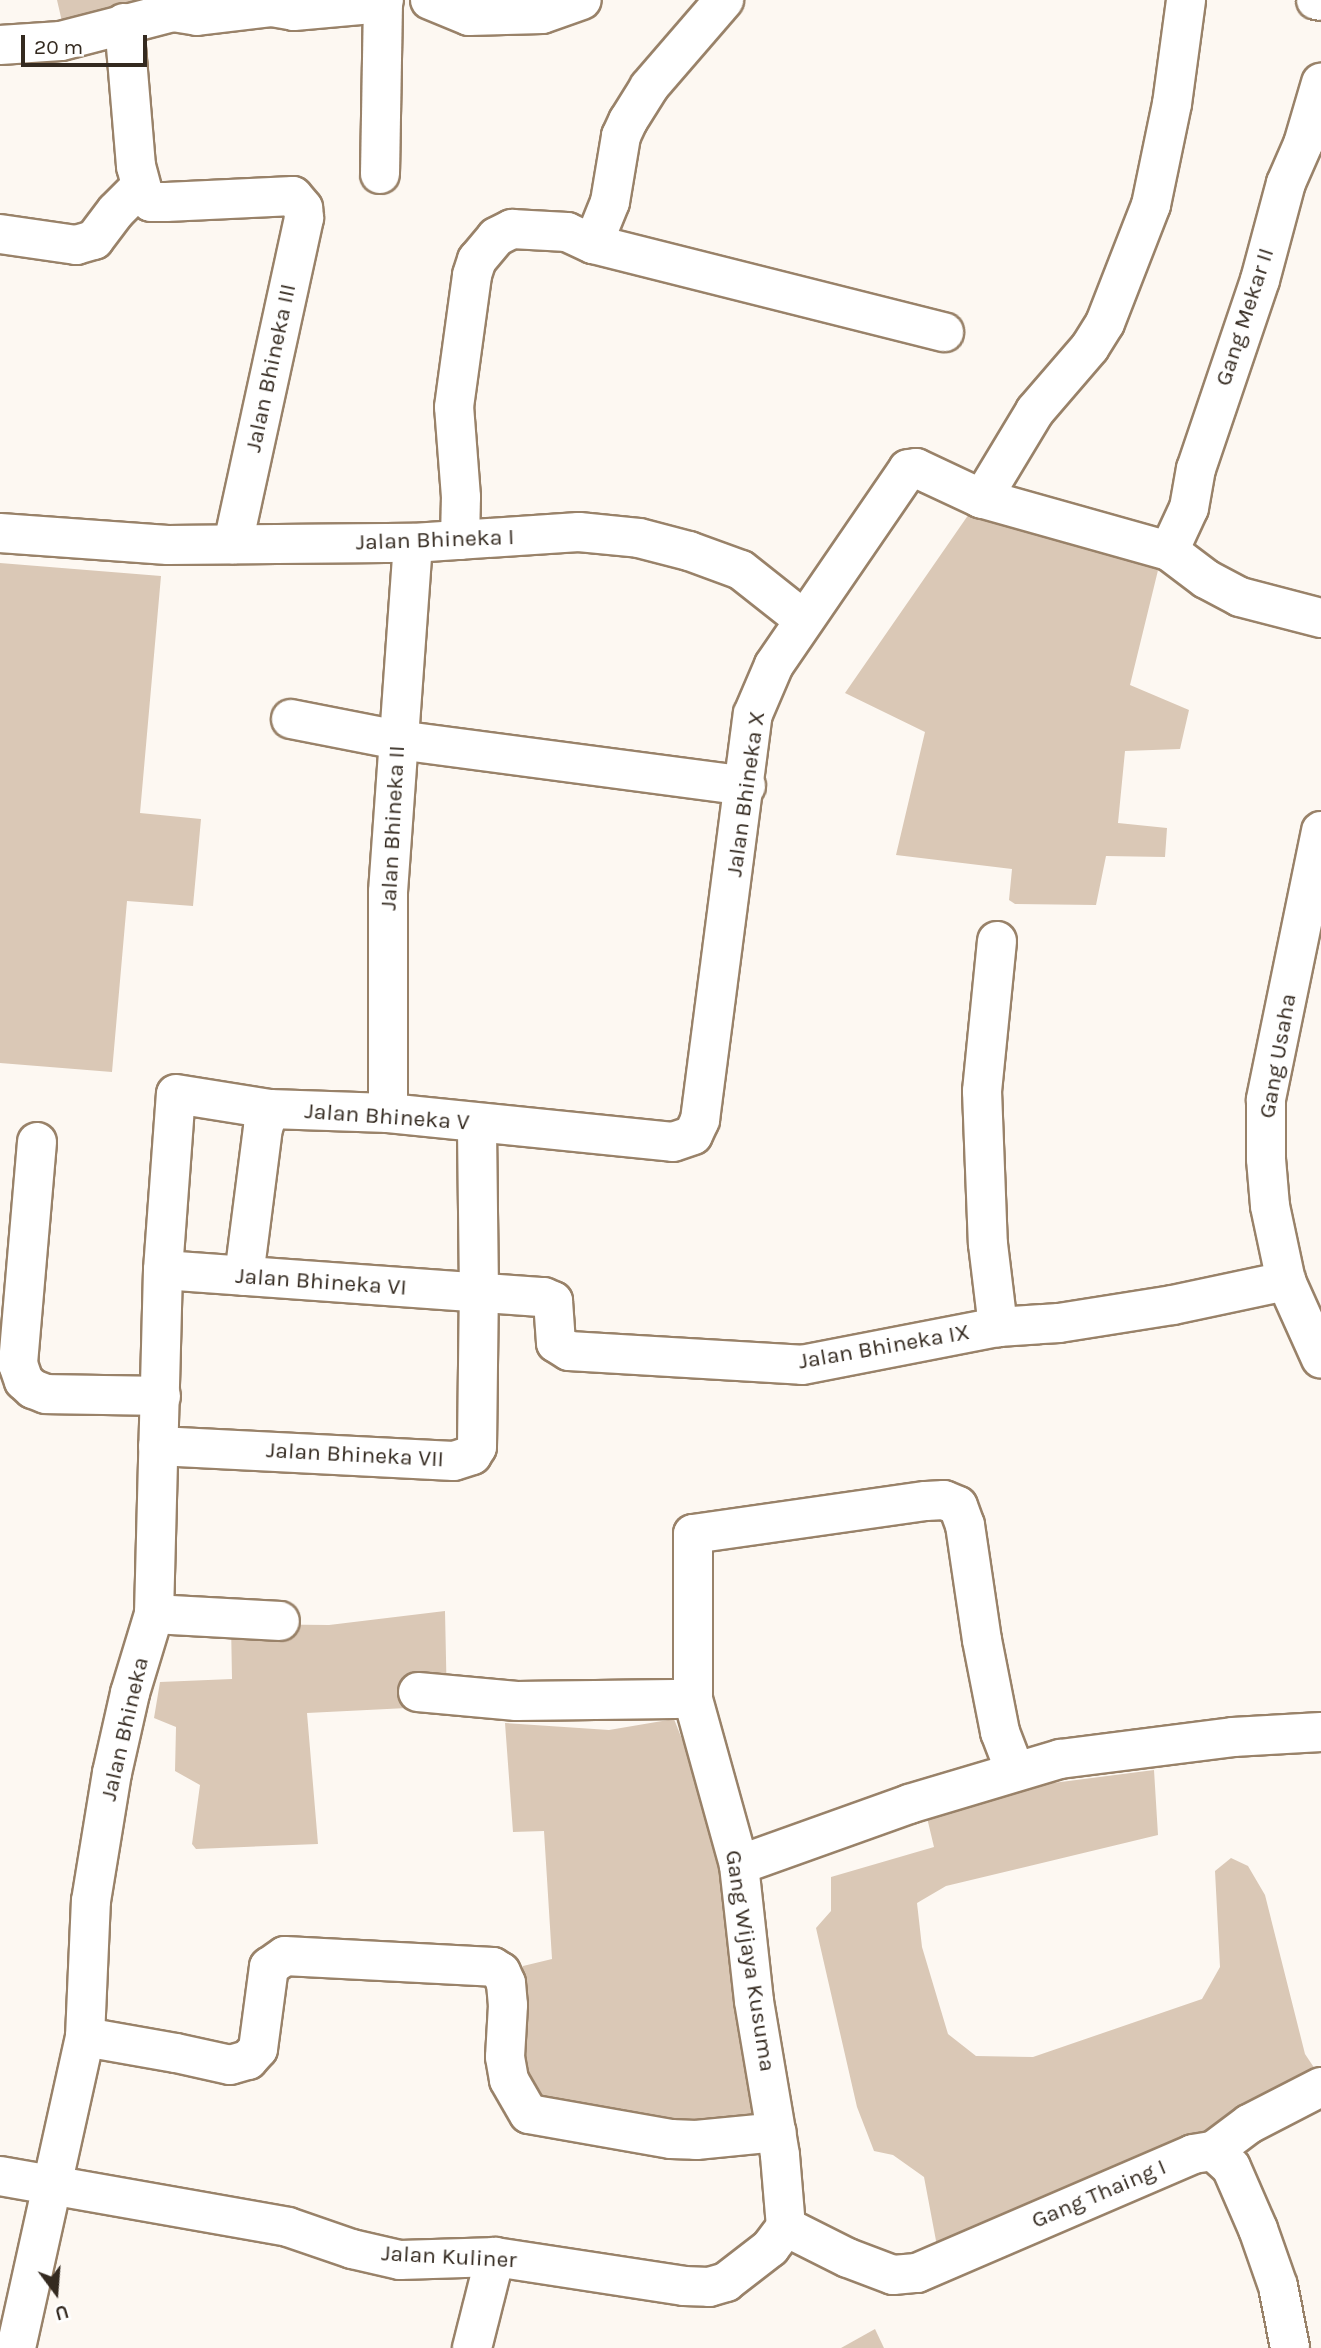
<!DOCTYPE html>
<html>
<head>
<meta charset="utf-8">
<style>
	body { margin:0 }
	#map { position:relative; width:1321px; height:2348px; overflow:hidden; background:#fdf8f2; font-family:Karla,sans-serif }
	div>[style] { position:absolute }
	.green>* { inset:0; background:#dac8b6 }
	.roads { filter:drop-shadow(2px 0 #998269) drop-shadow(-2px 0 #998269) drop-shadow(0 2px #998269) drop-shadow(0 -2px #998269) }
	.minor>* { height:38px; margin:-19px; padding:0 19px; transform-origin:19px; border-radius:19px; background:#fff }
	span { translate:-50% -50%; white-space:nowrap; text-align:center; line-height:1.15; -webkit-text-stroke:6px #fff; paint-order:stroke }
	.street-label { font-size:23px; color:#342a20 }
	.north { position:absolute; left:21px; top:2257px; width:70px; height:70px; -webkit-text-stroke:5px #fff; paint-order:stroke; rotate:164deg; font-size:19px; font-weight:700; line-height:28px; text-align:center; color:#342a20 }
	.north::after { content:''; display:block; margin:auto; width:24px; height:32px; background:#342a20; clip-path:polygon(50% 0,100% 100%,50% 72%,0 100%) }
	.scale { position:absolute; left:21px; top:35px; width:126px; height:32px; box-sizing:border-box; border:4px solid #342a20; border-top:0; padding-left:9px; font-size:21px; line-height:24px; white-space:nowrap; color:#342a20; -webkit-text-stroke:5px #fff; paint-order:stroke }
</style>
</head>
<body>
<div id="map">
	<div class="green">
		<div style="clip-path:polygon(57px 0,192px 0,66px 39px)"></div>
		<div style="clip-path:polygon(971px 511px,1161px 558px,1130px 685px,1189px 710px,1180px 749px,1125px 751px,1118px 823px,1167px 828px,1165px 857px,1106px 856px,1096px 905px,1015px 904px,1009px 900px,1012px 869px,896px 855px,925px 732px,845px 693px)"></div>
		<div style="clip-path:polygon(0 563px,161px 576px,140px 813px,201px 819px,193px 906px,127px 901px,112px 1072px,0 1063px)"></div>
		<div style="clip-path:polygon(445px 1611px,447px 1706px,307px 1713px,318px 1844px,196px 1849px,192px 1844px,200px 1785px,175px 1771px,176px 1727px,154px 1718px,160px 1682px,232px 1679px,231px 1624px,329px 1625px)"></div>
		<div style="clip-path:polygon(674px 1719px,732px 1866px,768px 2128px,541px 2111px,513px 2068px,523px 1966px,552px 1959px,544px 1831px,513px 1832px,505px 1723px,609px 1730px)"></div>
		<div style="clip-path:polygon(970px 1769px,983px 1792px,1154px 1770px,1158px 1835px,946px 1886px,917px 1903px,922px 1947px,948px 2034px,976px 2056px,1033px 2057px,1202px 1999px,1220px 1967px,1215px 1871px,1231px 1858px,1248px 1866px,1265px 1895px,1305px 2054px,1321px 2078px,1321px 2108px,937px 2246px,924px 2177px,893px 2155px,874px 2151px,857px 2107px,816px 1928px,831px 1911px,831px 1877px,934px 1847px,918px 1780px)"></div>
		<div style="clip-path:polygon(875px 2329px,884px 2348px,841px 2348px)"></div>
	</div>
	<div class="roads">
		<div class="minor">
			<div style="left:430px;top:0;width:42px;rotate:22.3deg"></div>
			<div style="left:469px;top:16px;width:73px;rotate:-1.6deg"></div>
			<div style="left:542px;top:14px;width:42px;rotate:-19.3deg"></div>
			<div style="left:1316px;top:0;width:5px;rotate:11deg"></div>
			<div style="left:124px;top:23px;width:144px;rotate:85.2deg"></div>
			<div style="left:136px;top:166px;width:30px;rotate:75deg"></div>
			<div style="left:144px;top:195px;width:10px;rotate:45deg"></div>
			<div style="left:151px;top:202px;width:15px"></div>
			<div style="left:166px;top:202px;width:127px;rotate:-2.7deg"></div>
			<div style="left:293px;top:196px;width:16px;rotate:50deg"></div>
			<div style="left:303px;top:208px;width:10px;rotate:84deg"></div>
			<div style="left:304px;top:218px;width:334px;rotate:102.3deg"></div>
			<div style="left:0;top:45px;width:61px;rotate:-3.8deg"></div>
			<div style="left:61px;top:41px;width:116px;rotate:-14.5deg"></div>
			<div style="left:173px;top:12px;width:24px;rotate:9deg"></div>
			<div style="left:197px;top:16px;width:76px;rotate:-6.8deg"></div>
			<div style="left:272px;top:7px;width:22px;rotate:10deg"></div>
			<div style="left:294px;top:11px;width:89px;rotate:-5.1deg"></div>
			<div style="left:383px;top:3px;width:3px;rotate:-72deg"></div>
			<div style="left:380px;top:174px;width:171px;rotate:-89deg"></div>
			<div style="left:0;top:234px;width:77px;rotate:8.2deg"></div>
			<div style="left:76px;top:245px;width:19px;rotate:-16deg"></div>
			<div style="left:94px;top:240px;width:36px;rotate:-53deg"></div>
			<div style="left:116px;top:211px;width:35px;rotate:-45deg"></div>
			<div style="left:593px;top:244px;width:362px;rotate:14.1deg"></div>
			<div style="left:982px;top:499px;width:103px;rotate:-58.9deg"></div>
			<div style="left:1035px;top:411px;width:84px;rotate:-49.3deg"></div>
			<div style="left:1090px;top:347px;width:28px;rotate:-58deg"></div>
			<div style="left:1105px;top:323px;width:127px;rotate:-68.7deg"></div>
			<div style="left:1151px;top:205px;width:103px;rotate:-78.3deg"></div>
			<div style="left:1172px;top:104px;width:105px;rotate:-82.3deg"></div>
			<div style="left:0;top:533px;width:168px;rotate:4.1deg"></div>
			<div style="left:168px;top:545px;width:245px;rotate:-0.5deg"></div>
			<div style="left:413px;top:543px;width:166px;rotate:-3.8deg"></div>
			<div style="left:579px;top:532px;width:60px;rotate:5.7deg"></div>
			<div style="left:639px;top:538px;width:52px;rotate:14.6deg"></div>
			<div style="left:689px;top:551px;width:55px;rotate:20.1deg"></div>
			<div style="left:741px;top:570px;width:80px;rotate:38.4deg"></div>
			<div style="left:460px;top:540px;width:43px;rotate:-88.7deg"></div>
			<div style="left:461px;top:497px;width:90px;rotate:-94.4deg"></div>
			<div style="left:454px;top:407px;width:133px;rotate:-82.2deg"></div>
			<div style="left:472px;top:275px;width:16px;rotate:-72deg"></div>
			<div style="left:477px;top:260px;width:30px;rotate:-50deg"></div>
			<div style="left:496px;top:237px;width:18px;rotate:-27deg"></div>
			<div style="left:512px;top:229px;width:55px;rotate:3.1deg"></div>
			<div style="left:567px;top:232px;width:29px;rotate:25deg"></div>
			<div style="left:593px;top:244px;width:45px;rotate:-68deg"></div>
			<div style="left:610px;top:202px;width:67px;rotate:-80.5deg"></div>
			<div style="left:621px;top:136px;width:17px;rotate:-65deg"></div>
			<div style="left:628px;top:121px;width:40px;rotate:-58deg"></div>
			<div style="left:649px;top:87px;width:115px;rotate:-49.2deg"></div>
			<div style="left:1169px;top:551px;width:46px;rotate:37.1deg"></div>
			<div style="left:1206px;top:579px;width:38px;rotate:28deg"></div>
			<div style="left:1240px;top:597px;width:84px;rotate:14.5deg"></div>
			<div style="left:291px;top:719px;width:109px;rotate:11.1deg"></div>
			<div style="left:398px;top:740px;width:351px;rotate:7.5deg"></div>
			<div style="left:1321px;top:831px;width:275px;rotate:101.6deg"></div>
			<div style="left:1266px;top:1100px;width:59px;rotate:90deg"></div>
			<div style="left:1266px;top:1159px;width:47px;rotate:85.1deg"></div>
			<div style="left:1270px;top:1206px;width:77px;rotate:78deg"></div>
			<div style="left:1286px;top:1281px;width:85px;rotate:65.8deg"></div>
			<div style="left:997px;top:941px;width:151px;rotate:95.7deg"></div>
			<div style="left:982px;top:1091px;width:153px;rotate:87.8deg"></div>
			<div style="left:988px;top:1244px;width:84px;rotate:83.1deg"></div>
			<div style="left:388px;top:1113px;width:221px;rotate:-90deg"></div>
			<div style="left:388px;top:892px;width:350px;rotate:-85.9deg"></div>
			<div style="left:37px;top:1142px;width:223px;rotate:94.9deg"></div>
			<div style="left:18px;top:1364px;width:18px;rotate:71deg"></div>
			<div style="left:24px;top:1381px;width:12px;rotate:42deg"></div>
			<div style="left:33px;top:1389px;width:14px;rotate:21deg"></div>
			<div style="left:46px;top:1394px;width:115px;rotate:1deg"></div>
			<div style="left:163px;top:1270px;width:382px;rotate:4.1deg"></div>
			<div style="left:544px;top:1297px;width:10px;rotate:24deg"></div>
			<div style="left:553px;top:1301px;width:42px;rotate:85.9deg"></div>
			<div style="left:556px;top:1343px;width:15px;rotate:32deg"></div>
			<div style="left:569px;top:1351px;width:233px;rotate:3.4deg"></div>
			<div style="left:802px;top:1365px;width:200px;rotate:-11deg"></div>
			<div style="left:998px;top:1327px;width:61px;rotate:-3.8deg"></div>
			<div style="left:1059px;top:1323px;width:115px;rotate:-9deg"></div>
			<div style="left:1173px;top:1305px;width:116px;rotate:-12deg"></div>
			<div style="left:244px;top:1276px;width:149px;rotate:-82.7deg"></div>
			<div style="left:263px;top:1128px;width:20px;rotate:-70deg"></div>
			<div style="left:158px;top:1446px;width:296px;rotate:2.9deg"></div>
			<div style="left:454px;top:1461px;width:19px;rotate:-18deg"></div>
			<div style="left:472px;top:1455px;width:9px;rotate:-58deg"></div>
			<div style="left:477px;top:1447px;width:154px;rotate:-89.3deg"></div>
			<div style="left:479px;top:1293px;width:170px;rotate:-90.7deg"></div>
			<div style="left:154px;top:1614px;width:126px;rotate:3.2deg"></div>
			<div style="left:418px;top:1692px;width:99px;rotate:5.2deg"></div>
			<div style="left:517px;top:1701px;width:176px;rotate:-0.7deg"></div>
			<div style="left:739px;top:1865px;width:181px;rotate:-19.7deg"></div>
			<div style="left:909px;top:1804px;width:158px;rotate:-16.6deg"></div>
			<div style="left:1060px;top:1759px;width:174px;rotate:-7.2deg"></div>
			<div style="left:1233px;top:1737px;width:88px;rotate:-3.3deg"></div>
			<div style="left:85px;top:2037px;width:92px;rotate:10deg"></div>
			<div style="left:176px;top:2053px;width:55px;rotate:12.5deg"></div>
			<div style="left:230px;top:2065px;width:19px;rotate:-16deg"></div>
			<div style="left:248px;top:2060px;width:15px;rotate:-48deg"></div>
			<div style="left:258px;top:2049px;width:83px;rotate:-82.4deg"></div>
			<div style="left:269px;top:1967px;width:19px;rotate:-35deg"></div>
			<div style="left:285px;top:1956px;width:208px;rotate:3deg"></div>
			<div style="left:493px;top:1967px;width:9px;rotate:32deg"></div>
			<div style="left:501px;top:1972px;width:12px;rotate:66deg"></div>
			<div style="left:506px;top:1983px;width:22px;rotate:85deg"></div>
			<div style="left:508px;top:2005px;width:52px;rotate:93.3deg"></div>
			<div style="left:505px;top:2057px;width:23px;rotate:80deg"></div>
			<div style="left:509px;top:2080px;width:39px;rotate:60deg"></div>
			<div style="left:529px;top:2114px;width:144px;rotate:10deg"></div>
			<div style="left:671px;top:2139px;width:25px;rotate:2deg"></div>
			<div style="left:696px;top:2140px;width:81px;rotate:-5.6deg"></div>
			<div style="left:1213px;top:2151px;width:45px;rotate:-36.9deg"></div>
			<div style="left:1249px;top:2124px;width:81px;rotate:-27.2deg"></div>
			<div style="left:0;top:2176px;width:292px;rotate:10deg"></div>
			<div style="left:288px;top:2227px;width:68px;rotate:19deg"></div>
			<div style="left:352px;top:2249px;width:49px;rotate:12.9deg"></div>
			<div style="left:400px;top:2260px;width:95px;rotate:-1.8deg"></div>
			<div style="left:495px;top:2257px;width:191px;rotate:8.7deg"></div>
			<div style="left:684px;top:2286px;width:25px;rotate:2deg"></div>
			<div style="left:709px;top:2287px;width:18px;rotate:-16deg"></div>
			<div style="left:726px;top:2282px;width:56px;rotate:-37.7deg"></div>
			<div style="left:770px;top:2248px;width:26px;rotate:-53deg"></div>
			<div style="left:786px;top:2227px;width:72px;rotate:-94.8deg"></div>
			<div style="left:780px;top:2155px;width:156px;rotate:-99.6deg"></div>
			<div style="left:754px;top:2001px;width:137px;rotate:-96.3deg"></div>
			<div style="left:739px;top:1865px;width:172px;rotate:-105.5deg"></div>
			<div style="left:693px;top:1699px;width:165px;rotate:-90deg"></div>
			<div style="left:693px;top:1534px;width:235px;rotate:-8.1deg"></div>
			<div style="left:926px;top:1501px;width:18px;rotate:-3deg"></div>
			<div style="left:944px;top:1500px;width:15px;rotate:23deg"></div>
			<div style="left:958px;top:1506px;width:20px;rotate:70deg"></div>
			<div style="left:965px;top:1525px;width:116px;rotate:81.6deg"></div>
			<div style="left:982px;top:1640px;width:94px;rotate:78.9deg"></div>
			<div style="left:1000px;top:1732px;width:42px;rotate:69deg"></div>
			<div style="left:786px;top:2227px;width:69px;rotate:26.6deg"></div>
			<div style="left:848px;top:2258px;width:48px;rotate:20.7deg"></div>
			<div style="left:893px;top:2275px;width:24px;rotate:-5deg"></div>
			<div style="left:917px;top:2273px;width:301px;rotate:-23.3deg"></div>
			<div style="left:1193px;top:2154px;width:20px;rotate:-9deg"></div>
			<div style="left:1213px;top:2151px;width:24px;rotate:42deg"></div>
			<div style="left:1231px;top:2167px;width:68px;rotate:66.5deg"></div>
			<div style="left:1258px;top:2229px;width:60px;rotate:70.7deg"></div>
			<div style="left:1278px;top:2286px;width:63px;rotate:79deg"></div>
			<div style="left:16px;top:2348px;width:319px;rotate:-77.5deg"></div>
			<div style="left:85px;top:2037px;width:136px;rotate:-87.5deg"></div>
			<div style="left:91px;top:1901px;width:130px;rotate:-80.7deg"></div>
			<div style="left:112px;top:1773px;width:82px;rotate:-77.3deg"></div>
			<div style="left:130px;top:1693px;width:83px;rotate:-73.1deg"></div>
			<div style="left:154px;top:1614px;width:344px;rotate:-88.5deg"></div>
			<div style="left:163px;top:1270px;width:176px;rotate:-85.8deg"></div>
			<div style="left:176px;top:1094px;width:95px;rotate:9.1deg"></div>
			<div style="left:270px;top:1109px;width:118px;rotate:1.9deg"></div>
			<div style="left:388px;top:1113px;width:286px;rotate:5.8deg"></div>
			<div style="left:673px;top:1142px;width:21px;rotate:-19deg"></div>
			<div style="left:693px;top:1135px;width:17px;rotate:-65deg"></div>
			<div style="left:700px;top:1120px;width:409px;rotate:-82.6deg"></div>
			<div style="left:753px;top:714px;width:53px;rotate:-66.8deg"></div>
			<div style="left:774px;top:665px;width:237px;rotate:-55.6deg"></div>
			<div style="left:908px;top:469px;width:8px;rotate:-7deg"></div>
			<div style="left:916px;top:468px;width:71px;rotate:25.1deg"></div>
			<div style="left:980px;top:498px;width:196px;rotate:15.7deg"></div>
			<div style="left:1169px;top:551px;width:47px;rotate:-65.1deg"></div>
			<div style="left:1189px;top:508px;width:40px;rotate:-80deg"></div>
			<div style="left:1196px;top:469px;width:200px;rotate:-71.3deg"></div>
			<div style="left:1260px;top:280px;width:100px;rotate:-75deg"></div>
			<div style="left:1286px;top:183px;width:43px;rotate:-66.4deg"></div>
			<div style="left:1303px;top:144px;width:64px;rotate:-73.6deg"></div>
			<div style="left:472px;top:2348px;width:94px;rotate:-75.8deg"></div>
		</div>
	</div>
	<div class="street-label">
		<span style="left:1245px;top:317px;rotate:-72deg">Gang Mekar II</span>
		<span style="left:271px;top:368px;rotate:-78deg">Jalan Bhineka III</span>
		<span style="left:435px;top:540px;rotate:-2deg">Jalan Bhineka I</span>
		<span style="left:746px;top:794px;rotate:-82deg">Jalan Bhineka X</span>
		<span style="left:393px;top:828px;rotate:-87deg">Jalan Bhineka II</span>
		<span style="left:1278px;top:1056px;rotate:-80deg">Gang Usaha</span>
		<span style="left:387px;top:1117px;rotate:4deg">Jalan Bhineka V</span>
		<span style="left:321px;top:1282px;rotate:4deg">Jalan Bhineka VI</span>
		<span style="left:884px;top:1347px;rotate:-10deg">Jalan Bhineka IX</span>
		<span style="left:355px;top:1455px;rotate:3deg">Jalan Bhineka VII</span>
		<span style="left:125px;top:1729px;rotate:-77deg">Jalan Bhineka</span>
		<span style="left:750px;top:1961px;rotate:81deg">Gang Wijaya Kusuma</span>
		<span style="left:1099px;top:2194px;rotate:-23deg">Gang Thaing I</span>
		<span style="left:449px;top:2257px;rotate:3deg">Jalan Kuliner</span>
	</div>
	<div class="north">U</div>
	<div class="scale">20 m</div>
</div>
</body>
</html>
